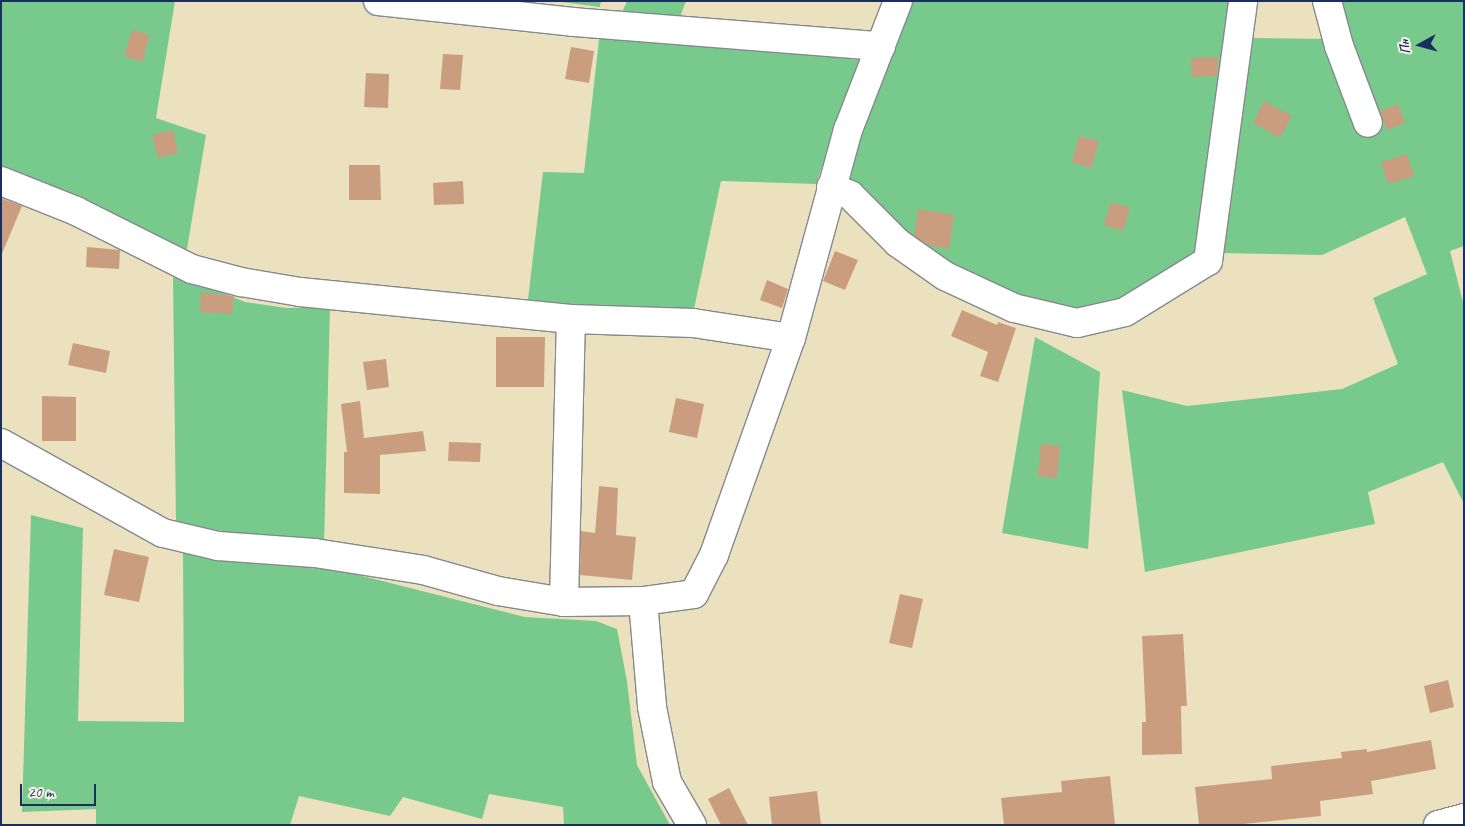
<!DOCTYPE html>
<html>
<head>
<meta charset="utf-8">
<style>
	body { margin:0 }
	#map { position:relative; width:1465px; height:826px; overflow:hidden; background:#ece1bf; font-family:Caveat,sans-serif }
	div>[style] { position:absolute }
	.green>* { inset:0; background:#77ca8c }
	.building>* { inset:0; background:#cb9d7f }
	.roads { filter:drop-shadow(1px 0 #84888e) drop-shadow(-1px 0 #84888e) drop-shadow(0 1px #84888e) drop-shadow(0 -1px #84888e) }
	.minor>* { height:28px; margin:-14px; padding:0 14px; transform-origin:14px; border-radius:14px; background:#fff }
	span { translate:-50% -50%; white-space:nowrap; text-align:center; line-height:1.15; -webkit-text-stroke:4.5px #f7f3e8; paint-order:stroke }
	.frame { position:absolute; inset:0; border:2px solid #1b2f5e; pointer-events:none }
	.north { position:absolute; left:1395px; top:20px; width:50px; height:50px; -webkit-text-stroke:4px #f7f3e8; paint-order:stroke; rotate:263deg; font-size:14px; font-weight:700; line-height:20px; text-align:center; color:#1b2f5e }
	.north::after { content:''; display:block; margin:auto; width:18px; height:22px; background:#1b2f5e; clip-path:polygon(50% 0,100% 100%,50% 72%,0 100%) }
	.scale { position:absolute; left:20px; top:784px; width:76px; height:22px; box-sizing:border-box; border:2px solid #1b2f5e; border-top:0; padding-left:6px; font-size:15px; line-height:18px; white-space:nowrap; color:#1b2f5e; -webkit-text-stroke:4px #f7f3e8; paint-order:stroke }
</style>
</head>
<body>
<div id="map">
	<div class="green">
		<div style="clip-path:polygon(1px 1px,175px 1px,156px 118px,206px 135px,186px 255px,1px 171px)"></div>
		<div style="clip-path:polygon(554px 1px,601px 1px,600px 7px)"></div>
		<div style="clip-path:polygon(627px 1px,686px 1px,678px 22px,621px 15px)"></div>
		<div style="clip-path:polygon(907px 1px,1230px 1px,1196px 256px,1123px 304px,1077px 314px,1051px 309px,931px 258px,859px 192px,847px 176px,848px 163px)"></div>
		<div style="clip-path:polygon(1334px 1px,1464px 1px,1464px 246px,1450px 251px,1464px 306px,1464px 504px,1443px 462px,1368px 492px,1375px 524px,1145px 572px,1122px 390px,1187px 406px,1342px 389px,1398px 364px,1373px 298px,1427px 274px,1405px 217px,1322px 255px,1219px 253px,1247px 38px,1328px 39px)"></div>
		<div style="clip-path:polygon(600px 31px,859px 60px,816px 184px,721px 181px,693px 314px,527px 308px,543px 172px,584px 173px)"></div>
		<div style="clip-path:polygon(173px 277px,202px 284px,245px 302px,286px 308px,330px 307px,324px 546px,176px 524px)"></div>
		<div style="clip-path:polygon(1035px 337px,1100px 372px,1088px 549px,1002px 533px)"></div>
		<div style="clip-path:polygon(31px 515px,83px 528px,78px 721px,184px 722px,183px 551px,331px 568px,525px 617px,596px 621px,617px 629px,627px 681px,637px 765px,670px 825px,564px 825px,563px 807px,489px 794px,482px 819px,403px 797px,390px 816px,299px 796px,290px 825px,96px 825px,96px 809px,22px 812px)"></div>
	</div>
	<div class="building">
		<div style="clip-path:polygon(132px 30px,150px 35px,142px 62px,124px 56px)"></div>
		<div style="clip-path:polygon(571px 47px,594px 51px,589px 83px,565px 79px)"></div>
		<div style="clip-path:polygon(443px 54px,463px 55px,460px 90px,440px 89px)"></div>
		<div style="clip-path:polygon(1218px 57px,1217px 76px,1192px 77px,1191px 58px)"></div>
		<div style="clip-path:polygon(366px 73px,389px 74px,388px 108px,364px 107px)"></div>
		<div style="clip-path:polygon(1264px 101px,1292px 116px,1280px 138px,1253px 123px)"></div>
		<div style="clip-path:polygon(1398px 104px,1405px 123px,1387px 130px,1380px 111px)"></div>
		<div style="clip-path:polygon(173px 130px,178px 153px,158px 158px,152px 135px)"></div>
		<div style="clip-path:polygon(1079px 136px,1099px 141px,1091px 168px,1072px 162px)"></div>
		<div style="clip-path:polygon(1407px 154px,1414px 176px,1388px 184px,1381px 162px)"></div>
		<div style="clip-path:polygon(349px 165px,380px 165px,381px 200px,349px 200px)"></div>
		<div style="clip-path:polygon(463px 181px,464px 204px,434px 205px,433px 183px)"></div>
		<div style="clip-path:polygon(1px 198px,22px 206px,1px 256px)"></div>
		<div style="clip-path:polygon(1111px 202px,1130px 208px,1123px 231px,1104px 225px)"></div>
		<div style="clip-path:polygon(918px 209px,954px 215px,949px 249px,928px 245px,914px 235px)"></div>
		<div style="clip-path:polygon(87px 247px,120px 250px,119px 269px,86px 267px)"></div>
		<div style="clip-path:polygon(835px 251px,858px 260px,845px 290px,823px 281px)"></div>
		<div style="clip-path:polygon(767px 280px,788px 289px,782px 308px,760px 300px)"></div>
		<div style="clip-path:polygon(201px 292px,234px 296px,232px 314px,200px 312px)"></div>
		<div style="clip-path:polygon(962px 310px,997px 325px,998px 322px,1016px 328px,998px 382px,980px 376px,988px 352px,951px 336px)"></div>
		<div style="clip-path:polygon(496px 337px,545px 337px,544px 387px,496px 387px)"></div>
		<div style="clip-path:polygon(73px 343px,110px 351px,106px 373px,68px 365px)"></div>
		<div style="clip-path:polygon(386px 359px,389px 387px,367px 390px,363px 362px)"></div>
		<div style="clip-path:polygon(42px 396px,76px 397px,76px 441px,42px 441px)"></div>
		<div style="clip-path:polygon(676px 398px,704px 404px,697px 438px,669px 432px)"></div>
		<div style="clip-path:polygon(360px 401px,364px 438px,423px 431px,426px 451px,380px 455px,380px 494px,344px 493px,344px 452px,347px 452px,341px 404px)"></div>
		<div style="clip-path:polygon(449px 442px,481px 443px,480px 462px,448px 461px)"></div>
		<div style="clip-path:polygon(1041px 444px,1060px 446px,1057px 478px,1038px 476px)"></div>
		<div style="clip-path:polygon(599px 486px,618px 488px,616px 535px,636px 537px,632px 580px,580px 575px,581px 531px,595px 533px)"></div>
		<div style="clip-path:polygon(114px 549px,149px 557px,139px 602px,104px 595px)"></div>
		<div style="clip-path:polygon(900px 594px,923px 599px,912px 648px,889px 643px)"></div>
		<div style="clip-path:polygon(1183px 634px,1187px 706px,1181px 706px,1182px 754px,1142px 755px,1142px 722px,1146px 722px,1142px 636px)"></div>
		<div style="clip-path:polygon(1448px 680px,1454px 707px,1430px 713px,1424px 686px)"></div>
		<div style="clip-path:polygon(1431px 740px,1436px 769px,1371px 781px,1373px 794px,1320px 801px,1321px 816px,1234px 825px,1199px 825px,1195px 787px,1272px 779px,1271px 766px,1342px 758px,1341px 752px,1367px 749px,1367px 752px)"></div>
		<div style="clip-path:polygon(1110px 776px,1115px 825px,1004px 825px,1001px 798px,1062px 792px,1061px 781px)"></div>
		<div style="clip-path:polygon(729px 788px,748px 825px,721px 825px,708px 799px)"></div>
		<div style="clip-path:polygon(817px 791px,821px 825px,772px 825px,769px 797px)"></div>
	</div>
	<div class="roads">
		<div class="minor">
			<div style="left:378px;top:1px;width:196px;rotate:6.1deg"></div>
			<div style="left:573px;top:22px;width:309px;rotate:4.5deg"></div>
			<div style="left:1327px;top:1px;width:47px;rotate:75.1deg"></div>
			<div style="left:1339px;top:46px;width:82px;rotate:69.4deg"></div>
			<div style="left:1px;top:181px;width:81px;rotate:21.8deg"></div>
			<div style="left:76px;top:211px;width:130px;rotate:26.6deg"></div>
			<div style="left:192px;top:269px;width:51px;rotate:14.9deg"></div>
			<div style="left:241px;top:282px;width:60px;rotate:9.6deg"></div>
			<div style="left:300px;top:292px;width:272px;rotate:5.7deg"></div>
			<div style="left:571px;top:319px;width:122px;rotate:1.9deg"></div>
			<div style="left:693px;top:323px;width:99px;rotate:8.7deg"></div>
			<div style="left:831px;top:187px;width:21px;rotate:23deg"></div>
			<div style="left:850px;top:195px;width:68px;rotate:45deg"></div>
			<div style="left:898px;top:243px;width:57px;rotate:35.1deg"></div>
			<div style="left:945px;top:276px;width:76px;rotate:24.9deg"></div>
			<div style="left:1014px;top:308px;width:65px;rotate:13.4deg"></div>
			<div style="left:1077px;top:323px;width:49px;rotate:-12.9deg"></div>
			<div style="left:1125px;top:312px;width:97px;rotate:-31.6deg"></div>
			<div style="left:1208px;top:261px;width:262px;rotate:-82.3deg"></div>
			<div style="left:1px;top:443px;width:185px;rotate:29.1deg"></div>
			<div style="left:163px;top:533px;width:57px;rotate:13.3deg"></div>
			<div style="left:218px;top:546px;width:97px;rotate:4.1deg"></div>
			<div style="left:315px;top:553px;width:109px;rotate:8.9deg"></div>
			<div style="left:423px;top:570px;width:78px;rotate:15.6deg"></div>
			<div style="left:498px;top:591px;width:67px;rotate:9.5deg"></div>
			<div style="left:564px;top:602px;width:79px;rotate:-0.7deg"></div>
			<div style="left:643px;top:601px;width:106px;rotate:85.1deg"></div>
			<div style="left:652px;top:707px;width:76px;rotate:78.7deg"></div>
			<div style="left:667px;top:782px;width:50px;rotate:59.8deg"></div>
			<div style="left:643px;top:601px;width:51px;rotate:-7.8deg"></div>
			<div style="left:694px;top:594px;width:44px;rotate:-62.9deg"></div>
			<div style="left:714px;top:555px;width:230px;rotate:-70.5deg"></div>
			<div style="left:791px;top:338px;width:216px;rotate:-74.7deg"></div>
			<div style="left:848px;top:130px;width:138px;rotate:-68.8deg"></div>
			<div style="left:564px;top:602px;width:283px;rotate:-88.6deg"></div>
			<div style="left:1438px;top:825px;width:27px;rotate:-15deg"></div>
		</div>
	</div>
	<div class="frame"></div>
	<div class="north">Пн</div>
	<div class="scale">20 m</div>
</div>
</body>
</html>
